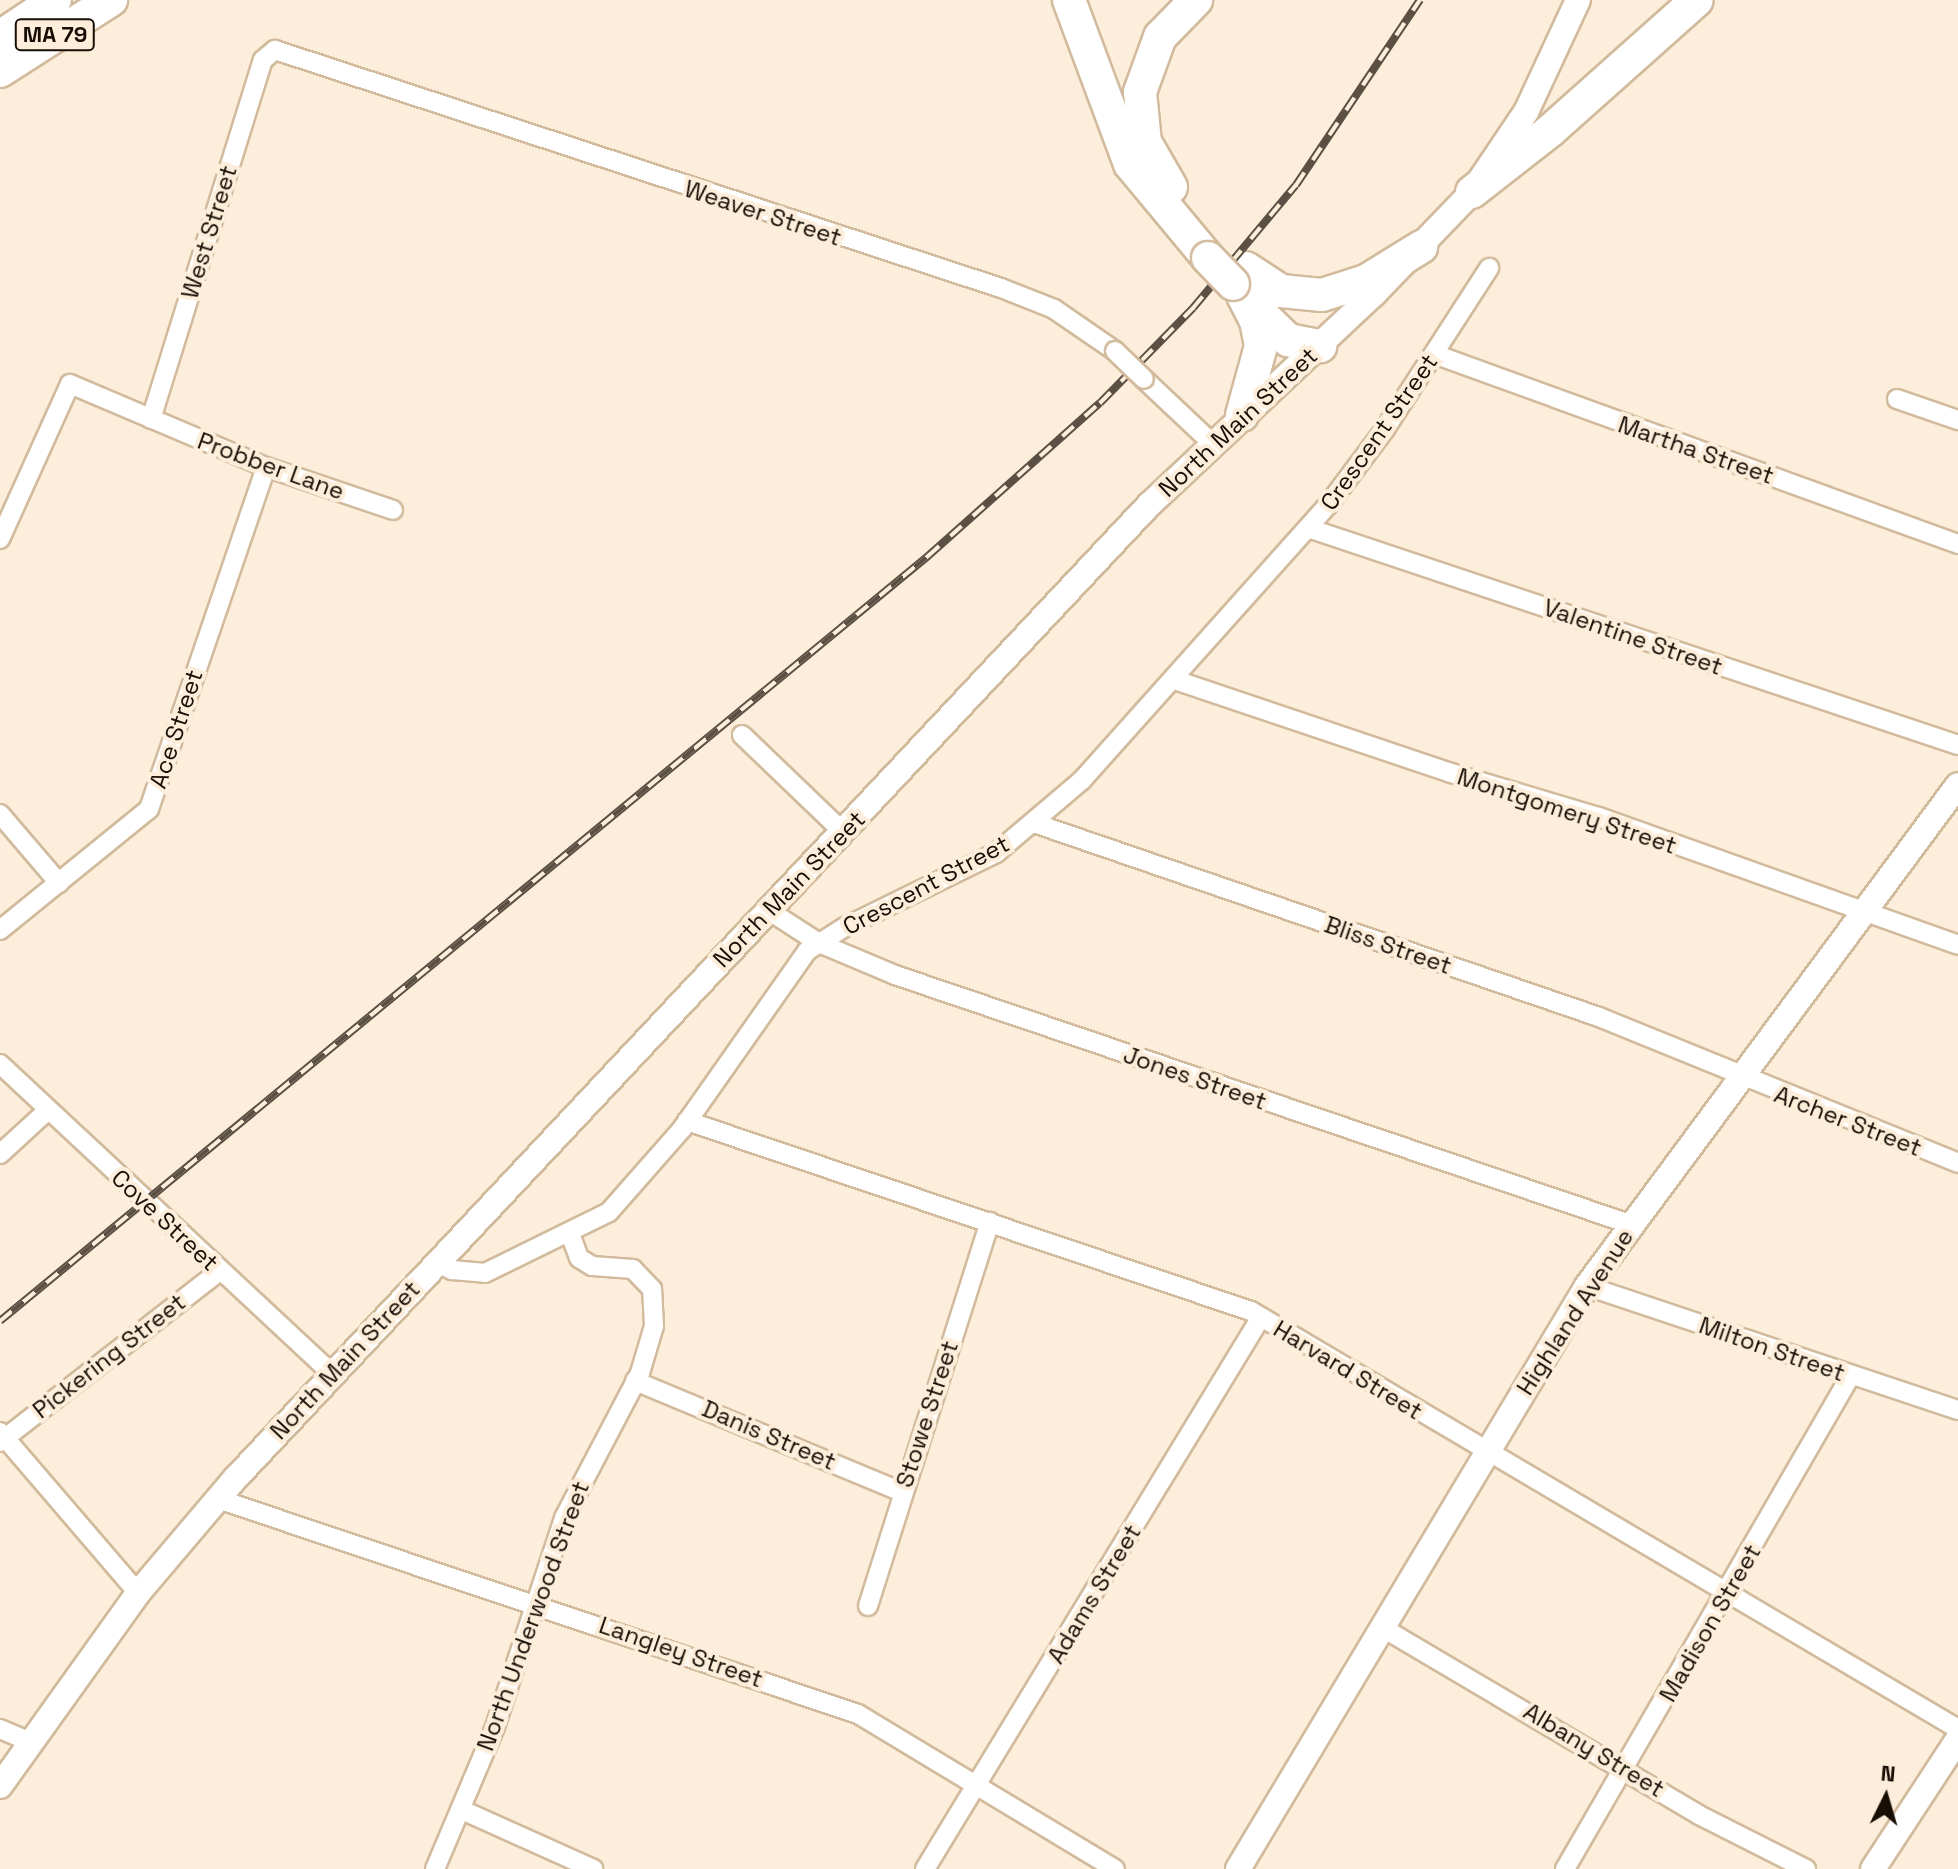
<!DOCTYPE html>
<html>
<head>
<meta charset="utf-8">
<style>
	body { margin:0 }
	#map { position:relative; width:1958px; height:1869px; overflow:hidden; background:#fdeedb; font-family:"Space Grotesk",sans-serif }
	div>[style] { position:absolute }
	.roads { filter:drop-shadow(2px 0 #d2ba9c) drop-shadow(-2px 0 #d2ba9c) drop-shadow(0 2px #d2ba9c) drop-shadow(0 -2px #d2ba9c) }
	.street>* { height:18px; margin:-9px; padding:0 9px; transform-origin:9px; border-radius:9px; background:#fff }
	.secondary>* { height:24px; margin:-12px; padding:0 12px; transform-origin:12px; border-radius:12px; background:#fff }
	.highway>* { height:32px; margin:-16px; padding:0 16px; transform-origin:16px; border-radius:16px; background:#fff }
	.rail>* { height:8px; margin-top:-4px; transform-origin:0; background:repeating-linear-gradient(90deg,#fdeedb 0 15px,#5a5043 0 30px); box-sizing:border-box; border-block:2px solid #5a5043 }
	.bridges { filter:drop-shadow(2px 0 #d2ba9c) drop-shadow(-2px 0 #d2ba9c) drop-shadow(0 2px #d2ba9c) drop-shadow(0 -2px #d2ba9c) }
	.street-bridge>* { height:18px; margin:-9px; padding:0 9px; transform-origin:9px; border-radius:9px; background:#fff }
	.highway-bridge>* { height:32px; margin:-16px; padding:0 16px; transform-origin:16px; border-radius:16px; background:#fff }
	span { translate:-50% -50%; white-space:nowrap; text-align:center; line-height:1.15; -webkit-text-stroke:8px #fdeedb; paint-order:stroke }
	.shield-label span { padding:2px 6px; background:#fdeedb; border:2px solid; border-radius:6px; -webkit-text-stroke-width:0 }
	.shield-label { font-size:22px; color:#170f05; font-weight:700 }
	.street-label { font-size:24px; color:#170f05 }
	.north { position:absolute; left:1846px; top:1757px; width:80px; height:80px; -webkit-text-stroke:6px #fdeedb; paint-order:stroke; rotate:5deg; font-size:22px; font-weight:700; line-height:32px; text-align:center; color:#170f05 }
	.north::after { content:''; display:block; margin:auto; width:28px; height:36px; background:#170f05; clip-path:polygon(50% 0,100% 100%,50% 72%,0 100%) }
</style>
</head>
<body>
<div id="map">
	<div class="roads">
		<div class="street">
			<div style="left:1434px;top:354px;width:557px;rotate:19.93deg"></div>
			<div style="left:1144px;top:379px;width:93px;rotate:43.3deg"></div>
			<div style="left:1897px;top:399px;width:65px;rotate:19deg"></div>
			<div style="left:151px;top:419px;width:376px;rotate:-72.7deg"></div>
			<div style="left:263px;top:60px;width:16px;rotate:-40deg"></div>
			<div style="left:275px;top:50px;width:764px;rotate:18.15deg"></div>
			<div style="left:1001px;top:288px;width:57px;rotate:21.6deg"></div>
			<div style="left:1054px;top:309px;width:74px;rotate:34.5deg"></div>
			<div style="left:1308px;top:528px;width:685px;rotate:18.46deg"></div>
			<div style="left:0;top:539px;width:170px;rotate:-65.7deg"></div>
			<div style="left:70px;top:384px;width:213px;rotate:23deg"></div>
			<div style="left:266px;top:467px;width:134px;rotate:18.7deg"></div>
			<div style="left:1175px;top:680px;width:291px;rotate:18.6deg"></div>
			<div style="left:1451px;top:773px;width:154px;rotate:16.6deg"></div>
			<div style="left:1599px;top:817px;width:381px;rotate:19.6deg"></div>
			<div style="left:742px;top:735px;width:140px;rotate:43.8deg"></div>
			<div style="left:0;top:814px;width:91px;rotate:49.5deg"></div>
			<div style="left:1034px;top:823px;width:597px;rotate:18.95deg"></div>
			<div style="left:1599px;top:1017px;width:388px;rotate:22.1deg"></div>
			<div style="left:768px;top:910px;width:61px;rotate:32.9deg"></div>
			<div style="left:819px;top:943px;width:82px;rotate:22.8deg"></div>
			<div style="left:895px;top:975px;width:776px;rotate:18.72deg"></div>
			<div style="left:0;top:930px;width:192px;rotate:-39.1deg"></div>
			<div style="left:149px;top:809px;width:361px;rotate:-71.1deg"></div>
			<div style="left:0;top:1064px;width:454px;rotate:43deg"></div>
			<div style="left:687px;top:1121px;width:595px;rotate:18.62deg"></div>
			<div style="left:1251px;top:1311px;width:821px;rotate:30.59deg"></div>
			<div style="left:0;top:1154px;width:65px;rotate:-42.5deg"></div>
			<div style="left:436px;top:1262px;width:18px;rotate:27deg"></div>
			<div style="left:452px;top:1270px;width:33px;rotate:5deg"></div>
			<div style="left:485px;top:1273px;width:138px;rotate:-26.2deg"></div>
			<div style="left:609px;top:1212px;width:111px;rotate:-48.7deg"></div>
			<div style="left:682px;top:1129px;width:218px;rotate:-54.9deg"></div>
			<div style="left:807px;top:951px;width:45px;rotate:-32.3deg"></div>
			<div style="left:845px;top:927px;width:168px;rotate:-26.1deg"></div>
			<div style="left:996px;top:853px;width:113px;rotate:-40.3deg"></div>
			<div style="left:1082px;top:780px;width:369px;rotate:-48.2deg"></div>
			<div style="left:1328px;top:505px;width:95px;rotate:-53.1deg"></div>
			<div style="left:1385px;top:429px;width:192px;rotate:-57.1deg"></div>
			<div style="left:1587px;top:1286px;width:391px;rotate:18.5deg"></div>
			<div style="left:635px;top:1381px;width:289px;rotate:22.6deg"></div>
			<div style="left:0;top:1432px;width:212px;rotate:49.4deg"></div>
			<div style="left:0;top:1442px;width:279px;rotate:-37.9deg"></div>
			<div style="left:218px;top:1499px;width:675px;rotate:18.57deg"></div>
			<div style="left:858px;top:1714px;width:300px;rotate:31.1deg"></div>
			<div style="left:868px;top:1606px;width:403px;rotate:-72.4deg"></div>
			<div style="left:1383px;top:1628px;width:367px;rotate:30.6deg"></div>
			<div style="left:1699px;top:1815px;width:120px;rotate:26.8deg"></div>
			<div style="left:0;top:1729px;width:34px;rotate:23deg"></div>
			<div style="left:462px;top:1810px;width:144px;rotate:24.2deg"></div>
			<div style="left:435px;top:1869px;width:154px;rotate:-67.1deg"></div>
			<div style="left:495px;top:1727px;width:220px;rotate:-71.7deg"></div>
			<div style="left:564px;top:1518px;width:164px;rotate:-62.3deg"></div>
			<div style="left:640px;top:1373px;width:49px;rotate:-73.4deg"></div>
			<div style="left:654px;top:1326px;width:37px;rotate:-93deg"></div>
			<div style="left:652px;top:1289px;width:28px;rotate:-134deg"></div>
			<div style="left:633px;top:1269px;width:41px;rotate:-175.8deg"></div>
			<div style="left:592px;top:1266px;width:15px;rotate:-148deg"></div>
			<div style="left:579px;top:1258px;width:27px;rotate:-110deg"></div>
			<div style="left:925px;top:1869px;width:646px;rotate:-58.67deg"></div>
			<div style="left:1565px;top:1869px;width:571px;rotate:-59.93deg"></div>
		</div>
		<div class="secondary">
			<div style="left:0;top:1786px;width:237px;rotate:-54.4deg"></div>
			<div style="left:138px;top:1593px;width:147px;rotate:-49.7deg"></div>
			<div style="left:233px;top:1481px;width:1339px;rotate:-46.82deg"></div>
			<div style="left:1149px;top:505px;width:308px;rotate:-43.2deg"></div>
			<div style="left:1374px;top:294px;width:141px;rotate:-46.1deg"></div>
			<div style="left:1472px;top:192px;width:97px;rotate:-56deg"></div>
			<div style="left:1526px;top:112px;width:123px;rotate:-65.1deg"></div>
			<div style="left:1238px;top:1869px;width:679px;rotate:-59.09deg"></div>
			<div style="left:1587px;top:1286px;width:623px;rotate:-53.48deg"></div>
			<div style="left:1873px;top:1869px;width:155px;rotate:-56.8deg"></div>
		</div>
		<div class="highway">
			<div style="left:1069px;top:0;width:175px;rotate:69.6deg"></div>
			<div style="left:1130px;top:164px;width:122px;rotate:50.3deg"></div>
			<div style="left:0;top:37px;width:66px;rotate:-33.9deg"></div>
			<div style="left:0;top:71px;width:132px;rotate:-32.6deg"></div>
			<div style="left:1171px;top:187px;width:52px;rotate:-120deg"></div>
			<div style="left:1145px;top:142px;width:50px;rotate:-95.7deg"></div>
			<div style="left:1140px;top:92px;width:59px;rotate:-70deg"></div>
			<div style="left:1160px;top:37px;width:52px;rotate:-45.8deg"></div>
			<div style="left:1472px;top:192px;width:100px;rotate:-38.1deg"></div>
			<div style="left:1551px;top:130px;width:195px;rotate:-41.7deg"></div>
			<div style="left:1246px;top:268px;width:42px;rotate:33.3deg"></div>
			<div style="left:1281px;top:291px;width:41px;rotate:5.6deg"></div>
			<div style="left:1322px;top:295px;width:46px;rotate:-17.7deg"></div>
			<div style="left:1366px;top:281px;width:65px;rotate:-31.7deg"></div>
			<div style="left:1251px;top:304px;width:52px;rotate:44.2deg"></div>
			<div style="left:1288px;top:340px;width:33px;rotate:11deg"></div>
			<div style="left:1242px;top:415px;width:72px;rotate:-74.6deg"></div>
			<div style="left:1261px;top:346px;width:25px;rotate:-101deg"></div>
			<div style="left:1256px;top:321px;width:29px;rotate:-117deg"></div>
		</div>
	</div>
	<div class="rail">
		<div style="left:0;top:1321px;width:1203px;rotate:-39.5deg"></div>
		<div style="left:928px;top:556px;width:230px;rotate:-41.7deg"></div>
		<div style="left:1100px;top:403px;width:133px;rotate:-45.6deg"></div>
		<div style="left:1193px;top:308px;width:160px;rotate:-50.1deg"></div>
		<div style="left:1296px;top:185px;width:223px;rotate:-56.2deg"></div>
	</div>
	<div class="bridges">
		<div class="street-bridge">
			<div style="left:1115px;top:351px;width:40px;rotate:44deg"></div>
		</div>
		<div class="highway-bridge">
			<div style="left:1208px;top:258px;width:36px;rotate:46deg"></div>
		</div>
	</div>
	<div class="shield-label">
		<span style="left:55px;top:35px">MA 79</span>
	</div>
	<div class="street-label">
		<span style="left:763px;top:213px;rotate:18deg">Weaver Street</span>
		<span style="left:209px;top:232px;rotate:-73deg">West Street</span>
		<span style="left:1238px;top:422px;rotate:-43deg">North Main Street</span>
		<span style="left:1379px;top:432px;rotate:-55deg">Crescent Street</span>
		<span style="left:1696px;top:450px;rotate:19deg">Martha Street</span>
		<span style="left:271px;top:466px;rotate:20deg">Probber Lane</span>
		<span style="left:1633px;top:637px;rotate:19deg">Valentine Street</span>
		<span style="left:176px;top:729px;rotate:-72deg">Ace Street</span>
		<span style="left:1567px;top:811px;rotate:18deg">Montgomery Street</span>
		<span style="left:926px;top:885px;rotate:-28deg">Crescent Street</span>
		<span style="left:789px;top:889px;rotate:-46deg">North Main Street</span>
		<span style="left:1388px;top:945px;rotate:19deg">Bliss Street</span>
		<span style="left:1195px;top:1078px;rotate:19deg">Jones Street</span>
		<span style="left:1848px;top:1121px;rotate:21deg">Archer Street</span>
		<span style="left:165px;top:1220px;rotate:43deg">Cove Street</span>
		<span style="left:1575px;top:1312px;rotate:-57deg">Highland Avenue</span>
		<span style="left:1772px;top:1349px;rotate:19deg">Milton Street</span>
		<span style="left:109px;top:1356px;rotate:-38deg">Pickering Street</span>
		<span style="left:345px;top:1360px;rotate:-47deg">North Main Street</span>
		<span style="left:1348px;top:1370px;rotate:31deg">Harvard Street</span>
		<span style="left:927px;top:1414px;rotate:-72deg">Stowe Street</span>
		<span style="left:769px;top:1435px;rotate:23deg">Danis Street</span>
		<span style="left:1094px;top:1594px;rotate:-59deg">Adams Street</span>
		<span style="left:533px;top:1616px;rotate:-70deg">North Underwood Street</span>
		<span style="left:1710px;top:1623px;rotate:-60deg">Madison Street</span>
		<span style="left:681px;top:1652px;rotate:19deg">Langley Street</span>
		<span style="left:1594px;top:1750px;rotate:31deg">Albany Street</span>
	</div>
	<div class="north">N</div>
</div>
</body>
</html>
